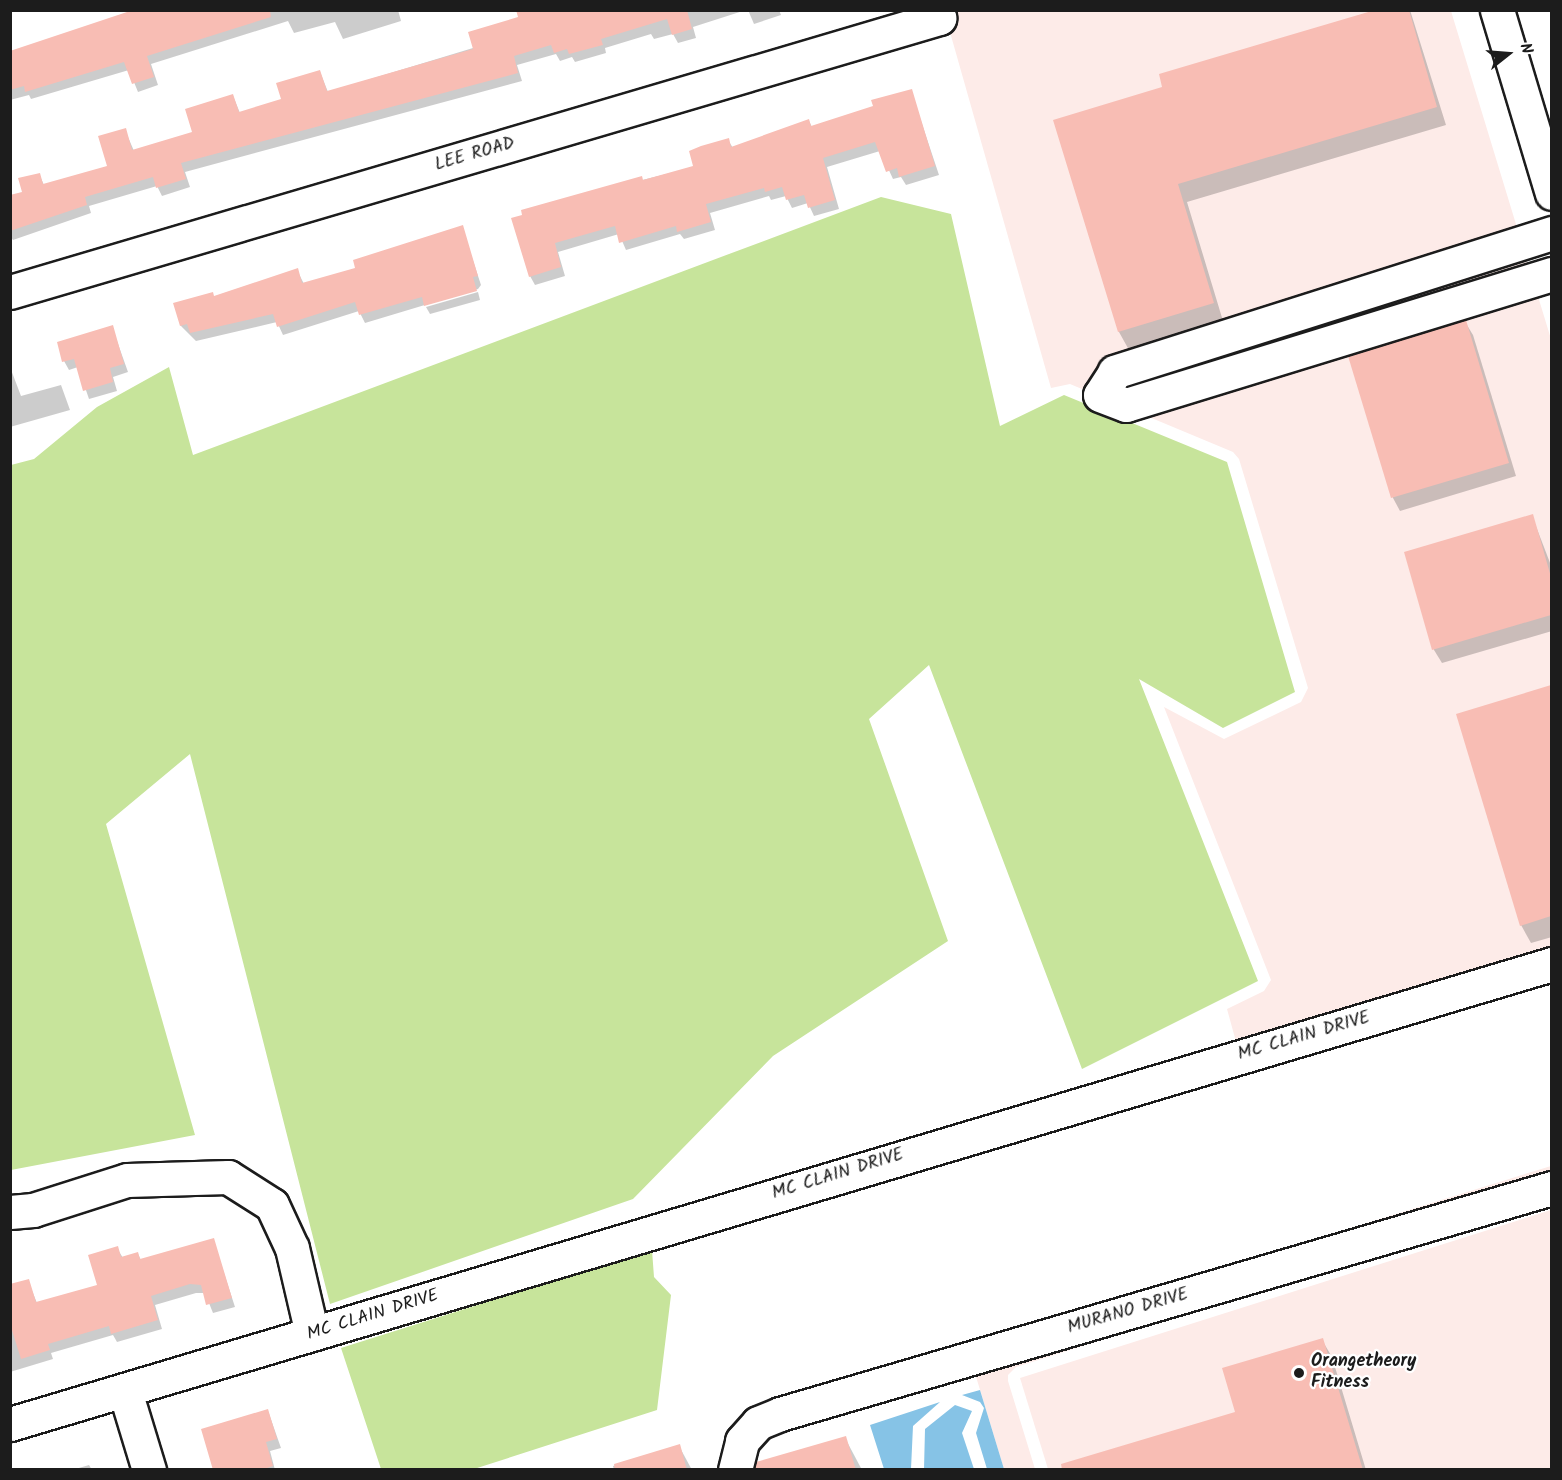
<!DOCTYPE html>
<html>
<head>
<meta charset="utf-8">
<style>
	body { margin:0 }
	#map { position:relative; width:1562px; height:1480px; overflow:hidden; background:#fff; font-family:Kalam,sans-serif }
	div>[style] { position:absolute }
	.built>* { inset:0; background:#fdebe8 }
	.green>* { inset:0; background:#c7e49b }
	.water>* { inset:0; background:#86c3e6 }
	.shadow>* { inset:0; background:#0003 }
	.building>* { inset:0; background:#f8bdb4 }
	.roads { filter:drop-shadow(2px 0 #1c1c1c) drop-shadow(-2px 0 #1c1c1c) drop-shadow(0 2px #1c1c1c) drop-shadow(0 -2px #1c1c1c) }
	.minor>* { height:33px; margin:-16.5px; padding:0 16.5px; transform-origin:16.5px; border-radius:16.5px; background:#fff }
	.major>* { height:33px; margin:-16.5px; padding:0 16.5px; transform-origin:16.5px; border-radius:16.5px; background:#fff }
	.dots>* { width:16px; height:16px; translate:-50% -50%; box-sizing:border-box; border:3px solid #fff; border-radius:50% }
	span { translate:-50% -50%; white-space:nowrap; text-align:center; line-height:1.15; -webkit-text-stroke:4.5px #fff; paint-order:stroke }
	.street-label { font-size:18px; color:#1c1c1c }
	.poi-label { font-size:18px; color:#1c1c1c; font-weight:700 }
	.left { translate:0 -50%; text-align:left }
	.frame { position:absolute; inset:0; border:12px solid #1c1c1c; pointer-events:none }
	.north { position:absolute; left:1478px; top:24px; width:60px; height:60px; -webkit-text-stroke:4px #fff; paint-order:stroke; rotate:73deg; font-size:16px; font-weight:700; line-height:24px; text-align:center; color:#1c1c1c }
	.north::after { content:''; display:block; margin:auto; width:21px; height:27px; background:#1c1c1c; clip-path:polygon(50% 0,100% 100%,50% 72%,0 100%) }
</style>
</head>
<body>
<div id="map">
	<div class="built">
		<div style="clip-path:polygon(944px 11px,1451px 11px,1551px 339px,1551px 954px,1238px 1049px,1227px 1009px,1264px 991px,1271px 980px,1164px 707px,1224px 739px,1301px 702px,1308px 688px,1239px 459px,1233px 452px,1070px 384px,1051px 388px)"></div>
		<div style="clip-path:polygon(1551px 1166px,1551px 1199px,1016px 1367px,1008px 1375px,1008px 1381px,1035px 1469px,1004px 1469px,967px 1347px)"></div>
		<div style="clip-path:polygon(1551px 1210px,1551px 1469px,1048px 1469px,1020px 1378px)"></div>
	</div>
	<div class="green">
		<div style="clip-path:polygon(881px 197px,951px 214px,1000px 426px,1064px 395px,1227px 462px,1295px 692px,1223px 728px,1139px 679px,1258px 981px,1082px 1069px,929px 665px,869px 719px,948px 941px,773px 1056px,633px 1199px,330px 1304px,190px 754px,106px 824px,195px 1135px,11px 1170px,11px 465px,34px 459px,97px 407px,169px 367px,193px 455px)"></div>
		<div style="clip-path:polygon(652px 1250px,654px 1277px,671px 1295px,657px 1410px,474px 1469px,381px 1469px,341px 1348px)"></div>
	</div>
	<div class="water">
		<div style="clip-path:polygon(980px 1390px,1004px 1469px,987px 1469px,976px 1433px,984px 1408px,980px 1402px,962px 1395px)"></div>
		<div style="clip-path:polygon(940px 1402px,913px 1426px,911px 1469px,884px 1469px,870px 1425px)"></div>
		<div style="clip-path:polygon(955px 1405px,972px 1411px,962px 1433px,974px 1469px,924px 1469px,925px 1429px)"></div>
	</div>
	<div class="shadow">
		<div style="clip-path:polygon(151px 10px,398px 10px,401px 21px,343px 39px,335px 22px,294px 33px,288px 21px,151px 64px,158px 85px,138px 92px,129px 70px,31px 99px,29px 95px,10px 100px,10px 52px)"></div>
		<div style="clip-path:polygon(598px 10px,746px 10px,693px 27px,696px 38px,678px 43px,673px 34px,654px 39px,651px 34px,605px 48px,606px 53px,575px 62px,572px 57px,560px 61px,556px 54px,517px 65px,522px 81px,185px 172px,190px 187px,162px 196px,157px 186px,89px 206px,91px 213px,13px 240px,10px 236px,10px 197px,24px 193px,39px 174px,44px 185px,109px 167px,125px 130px,134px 151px,194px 133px,233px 96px,240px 113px,283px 100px,320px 72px,328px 92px)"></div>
		<div style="clip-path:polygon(748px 10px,779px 10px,781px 15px,754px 24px)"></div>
		<div style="clip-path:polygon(1380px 10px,1410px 10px,1446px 125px,1187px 202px,1223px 321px,1129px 350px,1119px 332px,1055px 121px,1164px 88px)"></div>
		<div style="clip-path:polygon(911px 91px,939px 175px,906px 185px,901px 177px,893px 179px,880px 151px,827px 167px,839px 209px,814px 216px,808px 203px,792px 208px,786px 196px,771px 200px,769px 196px,710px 213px,715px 230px,684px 239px,680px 234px,626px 250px,619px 234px,558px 252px,565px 276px,535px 285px,530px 276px,557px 201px,695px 167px,728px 140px,733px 148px,809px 121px,812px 127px,874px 107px)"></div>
		<div style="clip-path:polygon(462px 227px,481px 285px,478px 289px,365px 323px,359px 311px,283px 335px,277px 322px,196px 341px,181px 326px,175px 304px,215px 297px,297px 270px,304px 284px,357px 269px)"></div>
		<div style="clip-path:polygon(478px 292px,480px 300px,430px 314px,426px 307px)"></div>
		<div style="clip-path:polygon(1465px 322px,1473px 335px,1516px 476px,1400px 511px,1393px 498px,1350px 357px)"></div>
		<div style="clip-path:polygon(112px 327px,128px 372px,113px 377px,117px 391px,89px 399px,78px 367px,69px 370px,64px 361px)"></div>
		<div style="clip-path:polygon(10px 367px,21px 396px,61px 385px,70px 410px,10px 427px)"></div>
		<div style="clip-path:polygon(1532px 516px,1552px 568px,1552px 631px,1442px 663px,1434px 650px,1406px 553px)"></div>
		<div style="clip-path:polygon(1552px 686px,1552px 937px,1531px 943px,1521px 925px,1458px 715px)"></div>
		<div style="clip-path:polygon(213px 1239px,235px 1307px,213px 1313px,205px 1293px,196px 1293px,155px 1305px,162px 1329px,117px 1342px,113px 1335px,51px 1353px,53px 1359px,10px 1372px,10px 1286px,28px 1281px,37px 1303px,98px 1286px,117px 1248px,123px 1258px,138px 1254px,141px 1260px)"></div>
		<div style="clip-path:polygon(1322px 1340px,1332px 1357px,1366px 1470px,1077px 1470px,1237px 1413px)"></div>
		<div style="clip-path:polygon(268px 1411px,281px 1448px,270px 1451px,275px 1470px,221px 1470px)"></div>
		<div style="clip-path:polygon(845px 1438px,862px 1470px,781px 1470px)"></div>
		<div style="clip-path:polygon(679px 1446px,692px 1470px,614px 1470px,613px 1466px)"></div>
		<div style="clip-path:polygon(89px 1465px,92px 1470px,72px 1470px)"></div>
	</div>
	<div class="building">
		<div style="clip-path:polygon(133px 10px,270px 10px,271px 17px,147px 56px,154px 77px,132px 84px,124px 62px,25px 92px,24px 86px,10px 90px,10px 51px)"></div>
		<div style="clip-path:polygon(516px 10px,687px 10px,692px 29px,672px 35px,667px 19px,601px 39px,603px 45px,569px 54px,567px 49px,554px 53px,551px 45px,514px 56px,518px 73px,181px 163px,186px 179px,156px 188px,153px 177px,85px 197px,87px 205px,10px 231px,10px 195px,22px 192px,18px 178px,40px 173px,43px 184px,107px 166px,98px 136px,126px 128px,132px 150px,192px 132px,185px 109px,233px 94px,239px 112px,281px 99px,276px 83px,320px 70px,327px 91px,473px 49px,468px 32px,518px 17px)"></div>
		<div style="clip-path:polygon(1375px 10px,1409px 10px,1437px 107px,1178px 184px,1214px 303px,1118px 332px,1053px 120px,1162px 87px,1159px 74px)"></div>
		<div style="clip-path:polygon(912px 89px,935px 166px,899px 177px,897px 168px,886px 172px,875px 142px,823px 158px,835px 200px,808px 208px,804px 195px,786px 200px,782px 187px,765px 192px,764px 188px,706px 204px,711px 222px,677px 232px,676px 226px,619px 243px,615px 226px,555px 243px,561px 267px,529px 277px,511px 218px,522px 215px,521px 210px,642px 176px,643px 180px,693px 166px,689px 151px,701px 146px,729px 138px,731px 147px,809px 119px,811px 126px,873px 106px,871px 100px)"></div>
		<div style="clip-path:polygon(463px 225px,478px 276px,473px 277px,477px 291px,424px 306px,422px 297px,359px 315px,355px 302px,277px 327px,273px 314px,190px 333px,187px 324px,180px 326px,173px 303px,213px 292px,214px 296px,298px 268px,302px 283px,355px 268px,353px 260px)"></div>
		<div style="clip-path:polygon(1466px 320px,1509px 463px,1391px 498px,1348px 356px)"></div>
		<div style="clip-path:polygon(113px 325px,124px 364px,110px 368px,113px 382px,83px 391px,74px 359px,62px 362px,57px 342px)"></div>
		<div style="clip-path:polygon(1533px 514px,1551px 577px,1551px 615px,1432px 650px,1404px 552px)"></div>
		<div style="clip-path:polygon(1551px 685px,1551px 916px,1520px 926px,1456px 714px)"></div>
		<div style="clip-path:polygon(214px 1238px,232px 1298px,206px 1305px,201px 1285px,190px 1284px,151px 1296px,158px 1320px,111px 1334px,109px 1326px,48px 1344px,50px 1350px,21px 1359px,10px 1324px,10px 1284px,29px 1279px,36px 1302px,97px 1285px,88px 1255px,118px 1246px,121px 1257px,138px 1252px,140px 1259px)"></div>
		<div style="clip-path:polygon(1323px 1338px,1363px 1470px,1062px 1470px,1061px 1464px,1235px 1412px,1222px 1368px)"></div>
		<div style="clip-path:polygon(268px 1409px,277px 1439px,266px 1442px,273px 1466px,261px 1470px,213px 1470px,201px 1429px)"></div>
		<div style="clip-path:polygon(846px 1436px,856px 1470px,754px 1470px,756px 1462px)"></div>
		<div style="clip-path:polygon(680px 1444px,687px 1470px,615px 1470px,614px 1464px)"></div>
	</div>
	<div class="roads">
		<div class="minor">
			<div style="left:1552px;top:233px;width:459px;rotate:162.4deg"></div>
			<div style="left:1115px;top:372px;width:27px;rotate:123deg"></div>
			<div style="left:1100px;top:395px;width:28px;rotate:21deg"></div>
			<div style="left:1126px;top:405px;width:446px;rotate:-17.1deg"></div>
			<div style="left:10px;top:292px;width:969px;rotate:-16.43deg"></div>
			<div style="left:939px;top:18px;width:8px;rotate:-104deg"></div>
			<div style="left:10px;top:1212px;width:23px;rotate:-5deg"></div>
			<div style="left:33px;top:1210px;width:99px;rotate:-17.7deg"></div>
			<div style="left:127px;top:1180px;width:101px;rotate:-1.7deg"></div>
			<div style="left:228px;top:1177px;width:52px;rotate:32.5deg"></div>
			<div style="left:272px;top:1205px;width:47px;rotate:65.1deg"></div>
			<div style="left:292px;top:1248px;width:88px;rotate:76.9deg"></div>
			<div style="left:125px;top:1391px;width:83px;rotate:73.1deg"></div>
			<div style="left:10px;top:1424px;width:1609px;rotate:-16.61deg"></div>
			<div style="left:735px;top:1470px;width:30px;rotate:-76deg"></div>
			<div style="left:742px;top:1441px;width:24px;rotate:-48deg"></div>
			<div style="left:758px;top:1423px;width:24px;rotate:-22deg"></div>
			<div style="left:780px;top:1414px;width:804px;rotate:-16.32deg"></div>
		</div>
		<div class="major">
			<div style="left:1497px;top:10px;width:191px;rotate:73.3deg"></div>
		</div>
	</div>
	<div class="dots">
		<div style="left:1299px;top:1373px;background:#1c1c1c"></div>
	</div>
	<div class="street-label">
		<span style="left:475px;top:155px;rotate:-16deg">LEE ROAD</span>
		<span style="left:1304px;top:1037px;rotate:-16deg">MC CLAIN DRIVE</span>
		<span style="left:838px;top:1175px;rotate:-17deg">MC CLAIN DRIVE</span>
		<span style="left:1128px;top:1312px;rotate:-16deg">MURANO DRIVE</span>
		<span style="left:373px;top:1316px;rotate:-17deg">MC CLAIN DRIVE</span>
	</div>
	<div class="poi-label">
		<span class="left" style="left:1311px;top:1373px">Orangetheory<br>Fitness</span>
	</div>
	<div class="frame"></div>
	<div class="north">N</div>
</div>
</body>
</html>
